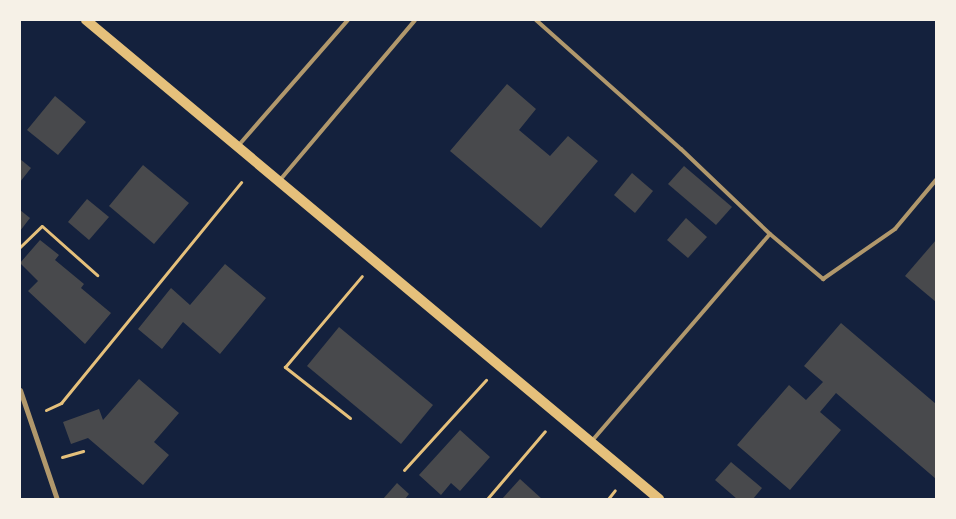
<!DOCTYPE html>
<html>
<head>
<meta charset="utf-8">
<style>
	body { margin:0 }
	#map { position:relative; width:956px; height:519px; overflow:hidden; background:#14213d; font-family:Raleway,sans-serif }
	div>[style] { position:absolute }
	.building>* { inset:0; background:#48494c }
	.path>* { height:3px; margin:-1.5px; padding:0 1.5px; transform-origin:1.5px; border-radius:1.5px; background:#e5c07b }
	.service>* { height:4px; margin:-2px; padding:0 2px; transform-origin:2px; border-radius:2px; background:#b1986c }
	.minor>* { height:5px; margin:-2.5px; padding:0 2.5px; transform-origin:2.5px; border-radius:2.5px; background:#b1986c }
	.secondary>* { height:10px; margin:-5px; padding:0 5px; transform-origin:5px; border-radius:5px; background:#e5c07b }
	span { translate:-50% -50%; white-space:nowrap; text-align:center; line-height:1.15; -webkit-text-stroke:4px #f6f1e7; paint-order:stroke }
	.frame { position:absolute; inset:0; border:21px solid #f6f1e7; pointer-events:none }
</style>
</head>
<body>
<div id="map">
	<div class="building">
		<div style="clip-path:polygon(507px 84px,536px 109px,519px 130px,550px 156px,568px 136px,598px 161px,541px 228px,450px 151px)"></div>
		<div style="clip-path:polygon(55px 96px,86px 122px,58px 155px,27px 130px)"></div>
		<div style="clip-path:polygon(20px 159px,31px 168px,20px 182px)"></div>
		<div style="clip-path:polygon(143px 165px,189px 203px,154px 244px,109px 206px)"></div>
		<div style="clip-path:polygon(684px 166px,732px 207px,716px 225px,668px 184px)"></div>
		<div style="clip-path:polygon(632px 173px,653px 191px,635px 213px,614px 195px)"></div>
		<div style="clip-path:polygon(87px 199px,109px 217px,89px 240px,68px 222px)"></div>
		<div style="clip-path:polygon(20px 210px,30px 218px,20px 231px)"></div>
		<div style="clip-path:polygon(686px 218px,707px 237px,688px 258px,667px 240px)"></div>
		<div style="clip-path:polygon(40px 240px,59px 255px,55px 260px,84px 284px,81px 288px,111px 313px,85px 344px,28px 291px,38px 281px,20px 263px)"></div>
		<div style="clip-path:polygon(936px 240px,936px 302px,905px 276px)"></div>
		<div style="clip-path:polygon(225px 264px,266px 298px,220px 354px,183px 322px,162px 349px,138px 329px,171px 288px,190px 305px)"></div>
		<div style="clip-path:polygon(841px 323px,936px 404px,936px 479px,836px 393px,820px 412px,841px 430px,790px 490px,737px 445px,789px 385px,806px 400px,823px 382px,804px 366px)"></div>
		<div style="clip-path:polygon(339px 327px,433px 405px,401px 444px,307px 366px)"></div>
		<div style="clip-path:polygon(139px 379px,179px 413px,154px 442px,169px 455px,143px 485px,88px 438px,71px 444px,63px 422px,99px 409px,103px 420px)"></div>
		<div style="clip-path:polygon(460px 430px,490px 457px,460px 491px,451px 483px,441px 495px,419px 475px)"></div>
		<div style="clip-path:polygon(731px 462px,762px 488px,753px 499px,737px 499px,715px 480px)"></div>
		<div style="clip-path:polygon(520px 479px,542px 499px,502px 499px)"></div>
		<div style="clip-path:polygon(397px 483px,409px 494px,405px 499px,383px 499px)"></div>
	</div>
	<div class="path">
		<div style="left:20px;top:247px;width:30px;rotate:-44deg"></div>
		<div style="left:42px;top:226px;width:74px;rotate:41.7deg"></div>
		<div style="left:46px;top:410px;width:17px;rotate:-25deg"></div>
		<div style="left:61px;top:403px;width:285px;rotate:-50.8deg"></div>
		<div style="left:350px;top:418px;width:83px;rotate:-141.9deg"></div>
		<div style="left:285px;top:367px;width:119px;rotate:-49.8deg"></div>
		<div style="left:62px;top:457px;width:22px;rotate:-16deg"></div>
		<div style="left:404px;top:470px;width:122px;rotate:-47.7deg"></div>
		<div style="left:487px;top:499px;width:89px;rotate:-49.5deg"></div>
		<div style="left:608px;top:499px;width:11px;rotate:-52deg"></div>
	</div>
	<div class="service">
		<div style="left:536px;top:20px;width:194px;rotate:41.7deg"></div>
		<div style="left:681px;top:149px;width:123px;rotate:43.7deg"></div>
		<div style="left:238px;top:146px;width:167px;rotate:-48.9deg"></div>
		<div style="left:280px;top:180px;width:209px;rotate:-49.8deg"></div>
		<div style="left:591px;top:442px;width:274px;rotate:-49.3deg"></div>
		<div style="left:770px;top:234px;width:70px;rotate:40.3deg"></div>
		<div style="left:823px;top:279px;width:88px;rotate:-34.8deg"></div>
		<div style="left:895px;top:229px;width:64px;rotate:-50.1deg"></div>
	</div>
	<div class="minor">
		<div style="left:20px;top:390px;width:115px;rotate:71.3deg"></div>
	</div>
	<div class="secondary">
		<div style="left:86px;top:20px;width:747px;rotate:39.89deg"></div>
	</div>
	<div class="frame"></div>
</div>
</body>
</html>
